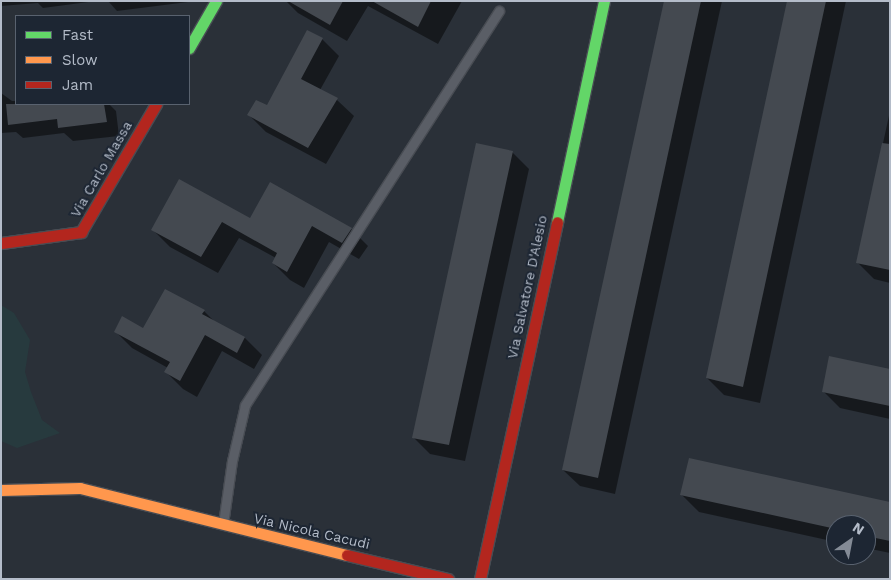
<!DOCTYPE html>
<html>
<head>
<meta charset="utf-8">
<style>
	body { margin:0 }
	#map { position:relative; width:891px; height:580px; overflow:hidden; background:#2a3038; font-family:"Work Sans",sans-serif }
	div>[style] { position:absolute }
	.green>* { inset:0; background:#273a3e }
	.shadow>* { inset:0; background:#0007 }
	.building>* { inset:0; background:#444950 }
	.roads { filter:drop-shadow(1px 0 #484c53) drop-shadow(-1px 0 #484c53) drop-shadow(0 1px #484c53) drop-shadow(0 -1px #484c53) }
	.lane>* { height:9px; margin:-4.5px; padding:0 4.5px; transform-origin:4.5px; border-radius:4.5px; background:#5a5e66 }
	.fast>* { height:11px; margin:-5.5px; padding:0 5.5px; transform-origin:5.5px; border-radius:5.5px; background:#63d668 }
	.slow>* { height:11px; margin:-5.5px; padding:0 5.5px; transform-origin:5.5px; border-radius:5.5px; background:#ff974d }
	.jam>* { height:11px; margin:-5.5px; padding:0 5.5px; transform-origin:5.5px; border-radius:5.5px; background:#b3261e }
	span { translate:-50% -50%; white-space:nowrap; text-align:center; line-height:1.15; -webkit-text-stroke:4px #1d2633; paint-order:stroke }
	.street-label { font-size:14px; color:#b4bcc9 }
	.frame { position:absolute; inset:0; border:2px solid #b4bcc9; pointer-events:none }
	.legend { position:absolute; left:15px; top:15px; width:175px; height:90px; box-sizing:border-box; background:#1d2633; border:1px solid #59626f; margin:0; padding:6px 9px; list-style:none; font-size:15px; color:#b4bcc9 }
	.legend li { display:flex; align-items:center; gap:10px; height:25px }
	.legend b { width:25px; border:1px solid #59626f }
	.north { position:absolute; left:826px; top:515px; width:50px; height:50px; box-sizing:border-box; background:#1d2633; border:1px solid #59626f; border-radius:50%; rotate:33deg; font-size:14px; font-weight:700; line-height:20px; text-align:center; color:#b4bcc9 }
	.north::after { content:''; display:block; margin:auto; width:18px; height:22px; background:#848b96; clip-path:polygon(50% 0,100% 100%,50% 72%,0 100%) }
</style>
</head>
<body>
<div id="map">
	<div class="green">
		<div style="clip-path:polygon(1px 305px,14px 313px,30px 340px,25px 372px,31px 392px,42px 420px,60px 433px,17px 448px,1px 441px)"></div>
	</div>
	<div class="shadow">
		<div style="clip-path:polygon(1px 1px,96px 1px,43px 8px,38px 3px,1px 6px)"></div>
		<div style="clip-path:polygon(108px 1px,188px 1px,188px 2px,117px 11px)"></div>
		<div style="clip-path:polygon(286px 1px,462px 1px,438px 44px,368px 6px,347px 41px,298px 13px)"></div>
		<div style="clip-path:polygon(665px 1px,722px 1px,615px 494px,580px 486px,563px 470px)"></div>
		<div style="clip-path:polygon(788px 1px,846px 1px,760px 403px,724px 395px,707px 378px)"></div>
		<div style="clip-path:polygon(322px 39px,339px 56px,320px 90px,337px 100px,354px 116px,326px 164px,266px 132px,249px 115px,267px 107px)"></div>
		<div style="clip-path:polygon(1px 93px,12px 101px,16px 101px,16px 104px,109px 104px,116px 111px,119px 136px,73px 141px,64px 133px,23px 138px,16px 132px,1px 133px)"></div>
		<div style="clip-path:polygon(890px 111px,890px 283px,874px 279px,857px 262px)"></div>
		<div style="clip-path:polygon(512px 152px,529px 169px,465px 461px,430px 454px,413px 437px)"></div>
		<div style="clip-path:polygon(179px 180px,251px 220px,351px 229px,368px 246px,359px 259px,329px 242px,304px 288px,290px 280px,273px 263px,276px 258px,239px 238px,218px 273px,170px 247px,153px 230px)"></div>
		<div style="clip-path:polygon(204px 311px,215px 322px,245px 338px,262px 355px,254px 369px,222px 351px,197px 397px,183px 389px,166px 372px,168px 368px,132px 348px,115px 331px,144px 329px)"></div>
		<div style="clip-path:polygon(890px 370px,890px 419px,840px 408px,823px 391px)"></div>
		<div style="clip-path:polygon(682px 495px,890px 504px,890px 553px,866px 548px,866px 525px,836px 525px,836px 542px,699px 512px)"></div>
	</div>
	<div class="building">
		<div style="clip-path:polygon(288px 1px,343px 1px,330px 25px)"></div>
		<div style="clip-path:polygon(372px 1px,431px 1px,418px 27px)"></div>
		<div style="clip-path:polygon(664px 1px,701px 1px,598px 478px,562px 470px)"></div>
		<div style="clip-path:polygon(787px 1px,826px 1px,743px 387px,706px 378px)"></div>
		<div style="clip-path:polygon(307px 30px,323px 38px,301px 79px,338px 98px,308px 148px,247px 115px,256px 100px,267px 105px)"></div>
		<div style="clip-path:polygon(6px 104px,104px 104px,107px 122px,58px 128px,57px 119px,8px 125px)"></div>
		<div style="clip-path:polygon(476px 143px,513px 151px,449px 445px,412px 438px)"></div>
		<div style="clip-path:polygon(882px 143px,890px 144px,890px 270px,856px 263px)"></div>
		<div style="clip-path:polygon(179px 179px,250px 218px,270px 182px,352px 228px,342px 243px,312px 226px,287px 272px,272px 263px,277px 253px,222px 222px,201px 257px,151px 230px)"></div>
		<div style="clip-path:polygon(165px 289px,205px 310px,202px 314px,245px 337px,237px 353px,205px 335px,180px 381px,164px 372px,170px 362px,114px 332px,122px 316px,143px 328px)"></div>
		<div style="clip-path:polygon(829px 356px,890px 369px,890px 406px,822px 392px)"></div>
		<div style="clip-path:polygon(689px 458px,890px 502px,890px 541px,866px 536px,866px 525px,836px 525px,836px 529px,680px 495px)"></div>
	</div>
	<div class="roads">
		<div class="lane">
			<div style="left:223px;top:524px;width:64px;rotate:-81.9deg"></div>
			<div style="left:232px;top:461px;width:57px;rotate:-76.9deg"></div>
			<div style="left:245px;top:405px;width:469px;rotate:-57.2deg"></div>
		</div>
		<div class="fast">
			<div style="left:189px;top:48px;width:54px;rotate:-60.1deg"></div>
			<div style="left:557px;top:222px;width:226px;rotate:-78deg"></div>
		</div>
		<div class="slow">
			<div style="left:1px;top:490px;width:79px;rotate:-1.5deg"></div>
			<div style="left:80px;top:488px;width:275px;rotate:14.1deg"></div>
		</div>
		<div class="jam">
			<div style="left:1px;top:243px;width:81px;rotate:-7.8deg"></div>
			<div style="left:81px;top:232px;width:148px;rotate:-59.6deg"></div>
			<div style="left:347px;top:555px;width:104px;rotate:13.4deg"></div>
			<div style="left:480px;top:579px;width:365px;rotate:-77.8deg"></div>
		</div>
	</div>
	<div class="street-label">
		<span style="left:101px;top:169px;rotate:-60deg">Via Carlo Massa</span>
		<span style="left:527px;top:287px;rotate:-78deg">Via Salvatore D'Alesio</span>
		<span style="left:312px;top:531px;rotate:13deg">Via Nicola Cacudi</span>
	</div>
	<div class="frame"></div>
	<ul class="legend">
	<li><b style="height:6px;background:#63d668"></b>Fast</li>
	<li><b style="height:6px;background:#ff974d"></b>Slow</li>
	<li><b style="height:6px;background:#b3261e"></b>Jam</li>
	</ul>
	<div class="north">N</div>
</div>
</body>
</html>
